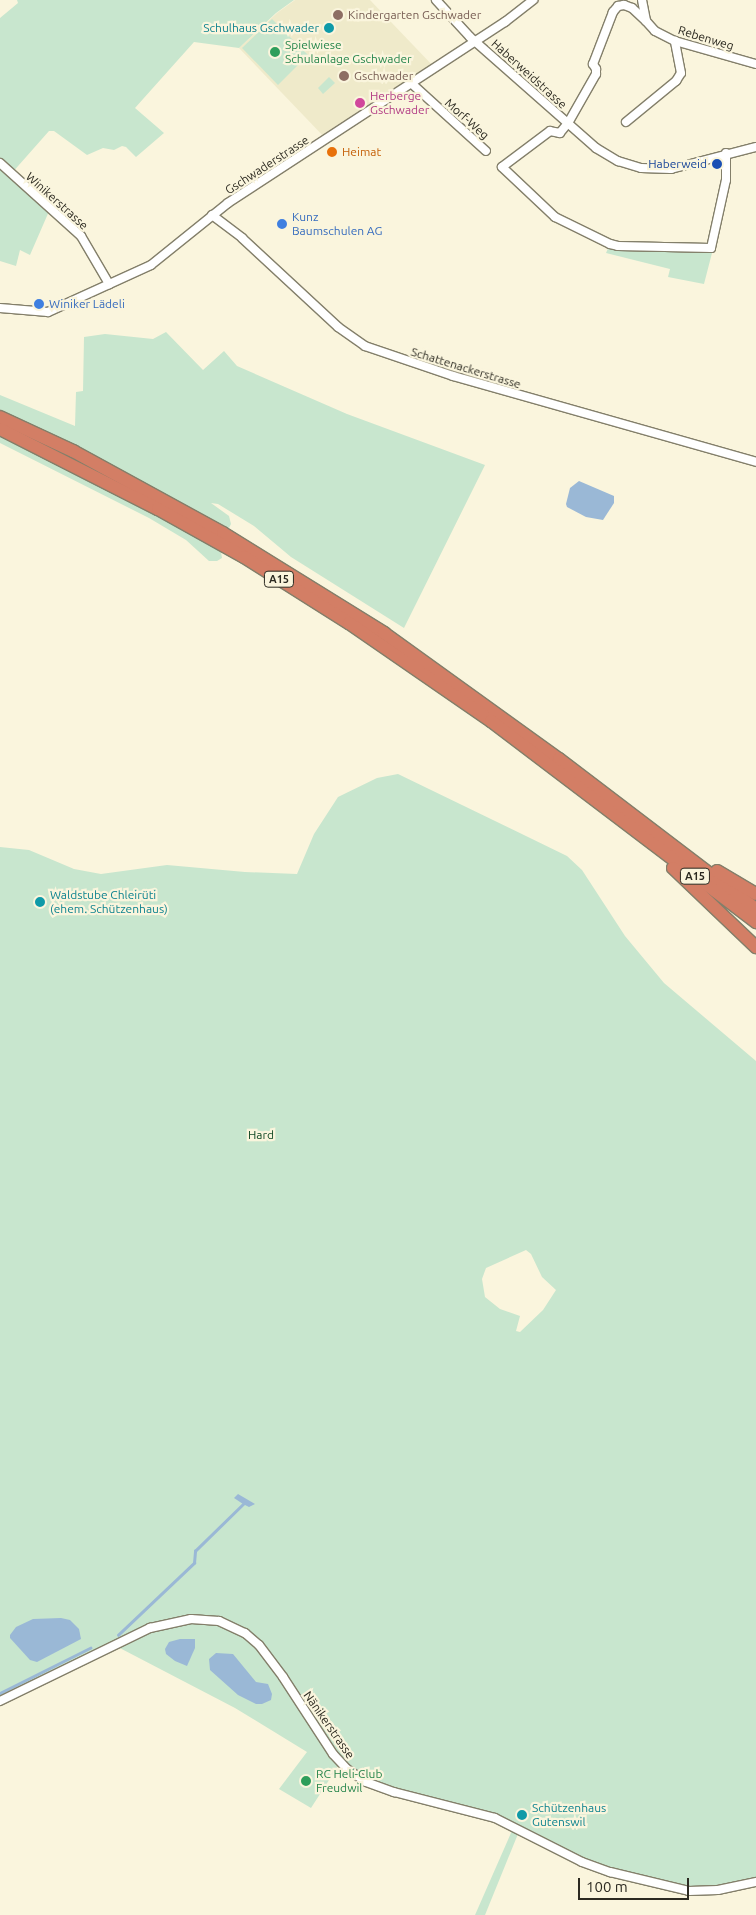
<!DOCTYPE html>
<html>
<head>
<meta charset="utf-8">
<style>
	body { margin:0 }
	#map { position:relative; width:756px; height:1915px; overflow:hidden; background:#faf5dd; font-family:Ubuntu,sans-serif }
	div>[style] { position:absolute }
	.built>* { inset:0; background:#efeaca }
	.green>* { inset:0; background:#c8e6ce }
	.water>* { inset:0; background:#9ab8d6 }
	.stream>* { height:2.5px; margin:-1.25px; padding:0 1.25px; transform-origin:1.25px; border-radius:1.25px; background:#9ab8d6 }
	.roads { filter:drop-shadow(1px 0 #837f6a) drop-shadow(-1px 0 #837f6a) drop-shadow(0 1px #837f6a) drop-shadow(0 -1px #837f6a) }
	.minor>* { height:8px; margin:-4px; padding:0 4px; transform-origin:4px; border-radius:4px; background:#fff }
	.highway>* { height:12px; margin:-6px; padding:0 6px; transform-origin:6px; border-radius:6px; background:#d37e65 }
	.dots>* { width:14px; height:14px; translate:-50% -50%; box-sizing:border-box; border:2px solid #faf5dd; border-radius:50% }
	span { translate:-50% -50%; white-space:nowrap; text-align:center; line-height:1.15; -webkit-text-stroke:4.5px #faf5dd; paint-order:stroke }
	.shield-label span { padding:1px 4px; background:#faf5dd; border:1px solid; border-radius:4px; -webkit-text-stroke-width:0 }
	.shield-label { font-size:11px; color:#2c2a21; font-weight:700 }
	.education-label { font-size:12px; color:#785e54 }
	.left { translate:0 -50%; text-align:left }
	.culture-label { font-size:12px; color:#0d838f }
	.right { translate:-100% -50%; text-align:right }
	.street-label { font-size:12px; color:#2c2a21 }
	.leisure-label { font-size:12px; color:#27864d }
	.hotel-label { font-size:12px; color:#b23c85 }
	.food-label { font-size:12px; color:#c56008 }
	.transit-label { font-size:12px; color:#164399 }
	.shop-label { font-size:12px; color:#366cbe }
	.park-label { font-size:12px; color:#0f4824 }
	.scale { position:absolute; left:578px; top:1878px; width:111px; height:22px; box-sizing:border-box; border:2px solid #2c2a21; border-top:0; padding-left:6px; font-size:15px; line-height:18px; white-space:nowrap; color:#2c2a21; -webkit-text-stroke:4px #faf5dd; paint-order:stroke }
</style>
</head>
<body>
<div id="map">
	<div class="built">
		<div style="clip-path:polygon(295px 0,370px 0,435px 68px,327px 140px,239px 48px,277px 13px)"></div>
	</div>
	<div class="green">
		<div style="clip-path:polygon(17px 0,294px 0,276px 13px,239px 48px,194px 42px,135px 108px,164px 133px,136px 157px,126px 147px,122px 146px,114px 150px,103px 148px,87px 155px,54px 131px,49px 131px,11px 174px,50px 209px,30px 255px,20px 250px,16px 266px,0 261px,0 18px,18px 3px)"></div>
		<div style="clip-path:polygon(272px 19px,308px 55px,278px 85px,242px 48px)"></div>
		<div style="clip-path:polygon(329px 77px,335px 83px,323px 94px,318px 88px)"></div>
		<div style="clip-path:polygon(610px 244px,675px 248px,712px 253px,704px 284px,668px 277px,670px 269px,606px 253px)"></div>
		<div style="clip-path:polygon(166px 332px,203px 370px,224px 351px,237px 366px,347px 414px,485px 465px,404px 628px,291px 557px,254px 526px,218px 504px,211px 503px,229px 516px,231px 524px,229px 528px,103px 460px,0 411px,0 395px,75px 426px,76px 392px,83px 391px,84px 337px,105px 334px,153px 339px)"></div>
		<div style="clip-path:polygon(0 436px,186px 531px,221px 552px,222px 558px,217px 561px,209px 561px,186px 540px,149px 518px,0 443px)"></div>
		<div style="clip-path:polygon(evenodd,398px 774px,567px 856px,582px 870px,625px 936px,664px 983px,756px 1061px,756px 1882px,709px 1891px,610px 1872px,520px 1829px,485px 1915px,475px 1915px,514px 1826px,384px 1789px,340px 1763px,311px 1808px,279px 1789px,307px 1752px,235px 1708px,114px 1645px,0 1701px,0 847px,29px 850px,74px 869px,101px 874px,167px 865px,245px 872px,297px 874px,314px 834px,338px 797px,377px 778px,398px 774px,526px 1250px,531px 1254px,542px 1277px,556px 1290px,543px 1310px,520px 1332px,516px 1331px,520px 1316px,500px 1309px,485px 1297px,482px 1279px,486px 1268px,526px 1250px)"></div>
	</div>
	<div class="water">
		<div style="clip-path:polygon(579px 481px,614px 496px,614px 503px,603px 520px,586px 517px,567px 507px,566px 504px,570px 488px)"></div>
		<div style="clip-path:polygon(238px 1494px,255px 1504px,249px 1507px,243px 1504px,234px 1498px)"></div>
		<div style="clip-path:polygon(61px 1618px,70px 1620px,79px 1629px,81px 1639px,37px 1662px,30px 1660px,10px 1638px,10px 1635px,16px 1627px,33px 1619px)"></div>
		<div style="clip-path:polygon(180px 1639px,195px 1639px,195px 1648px,187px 1666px,175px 1661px,166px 1654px,165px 1649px,169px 1642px)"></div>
		<div style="clip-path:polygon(216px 1653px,233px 1654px,256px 1682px,268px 1684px,272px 1694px,271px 1700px,262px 1704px,256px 1704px,238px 1695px,210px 1670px,209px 1659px)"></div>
	</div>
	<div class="stream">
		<div style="left:118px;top:1635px;width:105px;rotate:-43.5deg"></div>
		<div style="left:194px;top:1563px;width:12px;rotate:-85deg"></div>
		<div style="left:195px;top:1551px;width:67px;rotate:-44.4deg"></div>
		<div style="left:0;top:1693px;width:101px;rotate:-26.6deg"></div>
	</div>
	<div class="roads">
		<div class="minor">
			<div style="left:436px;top:0;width:50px;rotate:47.4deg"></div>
			<div style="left:470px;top:37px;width:168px;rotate:41.4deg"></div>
			<div style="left:596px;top:148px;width:26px;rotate:31deg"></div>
			<div style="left:618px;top:161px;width:24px;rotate:17deg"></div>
			<div style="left:641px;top:168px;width:30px;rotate:2deg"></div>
			<div style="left:671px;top:169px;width:88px;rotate:-14.5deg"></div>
			<div style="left:642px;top:0;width:21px;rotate:79deg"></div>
			<div style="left:646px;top:21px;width:13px;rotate:48deg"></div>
			<div style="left:655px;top:31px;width:22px;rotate:27deg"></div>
			<div style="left:675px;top:41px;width:84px;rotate:15.9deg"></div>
			<div style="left:646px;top:21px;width:19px;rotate:-137deg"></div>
			<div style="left:632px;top:8px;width:9px;rotate:-159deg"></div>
			<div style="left:624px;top:5px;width:6px;rotate:171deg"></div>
			<div style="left:618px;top:6px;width:8px;rotate:130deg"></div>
			<div style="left:613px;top:12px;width:56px;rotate:111deg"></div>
			<div style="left:593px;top:64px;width:6px;rotate:59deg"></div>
			<div style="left:596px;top:69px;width:5px;rotate:90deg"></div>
			<div style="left:596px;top:74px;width:56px;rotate:119.7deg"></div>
			<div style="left:568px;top:123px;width:13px;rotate:129deg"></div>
			<div style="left:560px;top:133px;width:10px;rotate:-169deg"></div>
			<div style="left:550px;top:131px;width:60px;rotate:143.1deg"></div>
			<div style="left:502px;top:167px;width:73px;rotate:43.3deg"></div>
			<div style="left:555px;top:217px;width:61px;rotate:26.1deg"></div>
			<div style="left:610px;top:244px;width:8px;rotate:14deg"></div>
			<div style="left:618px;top:246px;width:93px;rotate:1.2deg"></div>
			<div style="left:711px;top:248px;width:70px;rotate:-77.6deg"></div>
			<div style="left:726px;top:180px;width:27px;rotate:-90deg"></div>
			<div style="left:411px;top:83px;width:101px;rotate:42.2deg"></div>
			<div style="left:626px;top:122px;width:65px;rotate:-39.4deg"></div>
			<div style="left:676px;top:81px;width:9px;rotate:-58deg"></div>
			<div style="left:681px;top:73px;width:33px;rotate:-101deg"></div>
			<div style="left:0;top:163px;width:109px;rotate:42deg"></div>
			<div style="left:81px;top:236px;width:56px;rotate:59.7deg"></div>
			<div style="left:212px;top:215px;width:38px;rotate:37deg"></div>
			<div style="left:242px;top:238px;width:131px;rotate:42.8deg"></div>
			<div style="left:338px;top:327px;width:33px;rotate:35deg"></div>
			<div style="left:365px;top:346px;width:93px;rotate:18.8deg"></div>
			<div style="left:453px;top:376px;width:315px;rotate:15.8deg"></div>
			<div style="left:0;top:308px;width:48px;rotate:4.8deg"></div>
			<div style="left:48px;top:312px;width:113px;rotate:-24.5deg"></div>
			<div style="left:151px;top:265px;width:99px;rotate:-38.8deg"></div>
			<div style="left:228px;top:203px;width:331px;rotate:-33.2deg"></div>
			<div style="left:505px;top:22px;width:36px;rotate:-38deg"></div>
			<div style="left:0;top:1701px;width:167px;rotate:-26deg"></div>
			<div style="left:150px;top:1628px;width:42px;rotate:-12.4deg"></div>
			<div style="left:191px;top:1619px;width:28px;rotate:4deg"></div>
			<div style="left:219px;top:1621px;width:29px;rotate:25deg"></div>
			<div style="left:245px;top:1633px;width:18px;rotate:41deg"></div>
			<div style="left:259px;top:1645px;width:40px;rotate:53deg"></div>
			<div style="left:283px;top:1677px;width:92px;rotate:57deg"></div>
			<div style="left:333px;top:1754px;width:21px;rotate:47deg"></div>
			<div style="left:347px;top:1769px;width:23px;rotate:34deg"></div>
			<div style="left:366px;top:1782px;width:30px;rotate:20deg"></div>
			<div style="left:394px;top:1792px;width:104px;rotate:14.4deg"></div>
			<div style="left:495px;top:1818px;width:97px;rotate:26.8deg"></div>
			<div style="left:582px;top:1862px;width:30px;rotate:20deg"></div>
			<div style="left:610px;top:1872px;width:81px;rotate:13.5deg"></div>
			<div style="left:689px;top:1891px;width:29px;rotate:-2deg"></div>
			<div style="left:718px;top:1890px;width:39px;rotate:-12deg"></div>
		</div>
		<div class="highway">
			<div style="left:0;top:417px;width:81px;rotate:25deg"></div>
			<div style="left:73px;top:451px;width:171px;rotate:28.7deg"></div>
			<div style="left:223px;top:533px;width:190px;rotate:31.8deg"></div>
			<div style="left:384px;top:633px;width:216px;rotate:35.8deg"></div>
			<div style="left:559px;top:759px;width:248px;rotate:37.3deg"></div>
			<div style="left:0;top:429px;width:177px;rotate:26.9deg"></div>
			<div style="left:158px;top:509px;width:98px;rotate:29.2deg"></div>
			<div style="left:244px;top:557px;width:124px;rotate:32.2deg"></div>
			<div style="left:349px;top:623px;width:173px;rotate:34.6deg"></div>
			<div style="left:491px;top:721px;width:333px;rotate:37.2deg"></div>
			<div style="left:673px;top:868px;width:115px;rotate:43.6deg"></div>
			<div style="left:717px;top:871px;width:45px;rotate:30.5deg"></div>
		</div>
	</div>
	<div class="dots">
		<div style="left:338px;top:15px;background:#8d6e63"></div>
		<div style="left:329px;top:28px;background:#0f9aa8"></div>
		<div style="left:275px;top:52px;background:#2e9e5b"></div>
		<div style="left:344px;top:76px;background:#8d6e63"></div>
		<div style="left:360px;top:103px;background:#d1479c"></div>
		<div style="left:332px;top:152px;background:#e8710a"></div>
		<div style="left:717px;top:164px;background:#1a4fb4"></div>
		<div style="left:282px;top:224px;background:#3f7fe0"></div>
		<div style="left:39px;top:304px;background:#3f7fe0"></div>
		<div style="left:40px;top:902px;background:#0f9aa8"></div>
		<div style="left:306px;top:1781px;background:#2e9e5b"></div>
		<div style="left:522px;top:1815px;background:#0f9aa8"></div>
	</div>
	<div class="shield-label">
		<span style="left:279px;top:579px">A15</span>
		<span style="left:695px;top:876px">A15</span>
	</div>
	<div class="education-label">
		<span class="left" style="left:348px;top:15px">Kindergarten Gschwader</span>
		<span class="left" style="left:354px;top:76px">Gschwader</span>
	</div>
	<div class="culture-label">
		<span class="right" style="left:319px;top:28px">Schulhaus Gschwader</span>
		<span class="left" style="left:50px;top:902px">Waldstube Chleirüti<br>(ehem. Schützenhaus)</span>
		<span class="left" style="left:532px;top:1815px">Schützenhaus<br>Gutenswil</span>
	</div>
	<div class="street-label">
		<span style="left:706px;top:38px;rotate:17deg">Rebenweg</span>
		<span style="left:529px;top:74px;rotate:42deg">Haberweidstrasse</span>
		<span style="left:467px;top:119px;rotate:42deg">Morf-Weg</span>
		<span style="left:267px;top:165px;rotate:-33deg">Gschwaderstrasse</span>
		<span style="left:57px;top:201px;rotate:42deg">Winikerstrasse</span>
		<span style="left:466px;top:368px;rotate:17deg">Schattenackerstrasse</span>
		<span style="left:329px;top:1725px;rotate:55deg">Nänikerstrasse</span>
	</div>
	<div class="leisure-label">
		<span class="left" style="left:285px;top:52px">Spielwiese<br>Schulanlage Gschwader</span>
		<span class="left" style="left:316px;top:1781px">RC Heli-Club<br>Freudwil</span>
	</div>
	<div class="hotel-label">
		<span class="left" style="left:370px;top:103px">Herberge<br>Gschwader</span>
	</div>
	<div class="food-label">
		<span class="left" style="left:342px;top:152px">Heimat</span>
	</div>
	<div class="transit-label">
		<span class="right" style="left:707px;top:164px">Haberweid</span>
	</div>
	<div class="shop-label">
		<span class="left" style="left:292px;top:224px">Kunz<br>Baumschulen AG</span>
		<span class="left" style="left:49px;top:304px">Winiker Lädeli</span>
	</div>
	<div class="park-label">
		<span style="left:261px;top:1135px">Hard</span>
	</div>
	<div class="scale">100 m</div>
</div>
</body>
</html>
